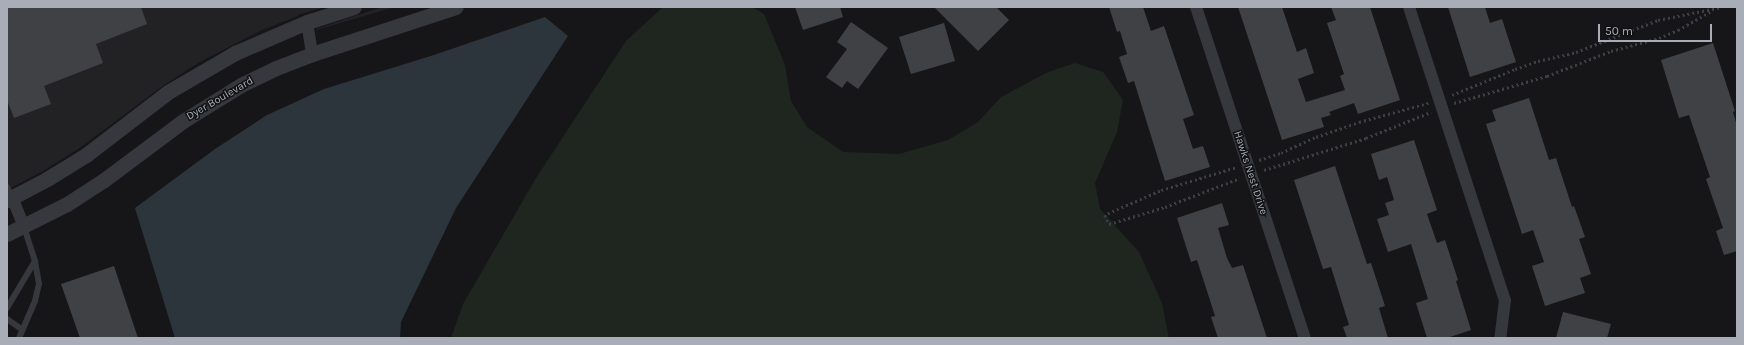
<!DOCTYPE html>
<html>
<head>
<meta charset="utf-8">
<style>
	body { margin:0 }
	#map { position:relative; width:1744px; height:345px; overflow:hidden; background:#161618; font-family:Karla,sans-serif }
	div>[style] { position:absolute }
	.built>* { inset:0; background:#222225 }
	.green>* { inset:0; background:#1e261f }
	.water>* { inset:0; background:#2c353c }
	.building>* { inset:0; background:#404145 }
	.path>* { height:2.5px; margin-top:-1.25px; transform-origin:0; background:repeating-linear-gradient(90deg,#3d3f44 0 2px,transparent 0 5px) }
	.service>* { height:6px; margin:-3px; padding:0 3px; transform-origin:3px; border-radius:3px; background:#37383d }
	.minor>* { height:12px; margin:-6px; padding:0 6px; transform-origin:6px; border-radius:6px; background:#37383d }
	.tertiary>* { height:15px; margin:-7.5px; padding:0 7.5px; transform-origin:7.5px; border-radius:7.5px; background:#37383d }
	span { translate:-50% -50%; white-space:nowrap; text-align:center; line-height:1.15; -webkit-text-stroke:3px #111113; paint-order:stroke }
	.street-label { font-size:11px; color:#a8adb8 }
	.frame { position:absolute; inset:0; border:8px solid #a8adb8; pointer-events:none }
	.scale { position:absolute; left:1598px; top:24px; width:114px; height:18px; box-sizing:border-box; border:2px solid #a8adb8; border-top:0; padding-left:5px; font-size:12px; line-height:14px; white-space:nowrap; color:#a8adb8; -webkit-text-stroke:3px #111113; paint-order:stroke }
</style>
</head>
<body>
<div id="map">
	<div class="built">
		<div style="clip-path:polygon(7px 7px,325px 7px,298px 15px,298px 16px,262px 30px,198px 63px,164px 85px,81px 147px,43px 171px,7px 190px)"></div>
		<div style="clip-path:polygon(382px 7px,395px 7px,316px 30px,316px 29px)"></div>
	</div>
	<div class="green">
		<div style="clip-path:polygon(663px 7px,752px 7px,764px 14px,785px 65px,791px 101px,807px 127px,843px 152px,899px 154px,948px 140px,978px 122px,1001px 97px,1048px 72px,1075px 63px,1103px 72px,1123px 100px,1117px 132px,1095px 183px,1100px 209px,1139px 252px,1162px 303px,1169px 338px,451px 338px,463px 304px,536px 178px,626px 41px)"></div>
	</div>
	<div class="water">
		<div style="clip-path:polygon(545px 17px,568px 36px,456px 208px,401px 322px,400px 338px,175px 338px,135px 208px,215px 149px,267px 115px,324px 89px,434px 55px)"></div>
	</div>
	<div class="building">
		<div style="clip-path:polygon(7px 7px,141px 7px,147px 24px,96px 44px,103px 63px,44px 86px,51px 104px,14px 118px,7px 100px)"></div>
		<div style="clip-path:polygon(795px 7px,840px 7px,843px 17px,803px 30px)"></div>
		<div style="clip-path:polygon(934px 7px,996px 7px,1009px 20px,978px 51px)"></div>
		<div style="clip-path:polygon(1109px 7px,1143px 7px,1151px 31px,1164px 26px,1194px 115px,1183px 119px,1193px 149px,1203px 146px,1210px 167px,1165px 181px,1134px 81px,1128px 83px,1119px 57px,1127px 54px,1120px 31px,1117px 32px)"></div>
		<div style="clip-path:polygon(1238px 7px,1282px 7px,1297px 52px,1306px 48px,1314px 73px,1298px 79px,1306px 102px,1345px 90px,1340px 76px,1344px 74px,1327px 23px,1336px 20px,1331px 7px,1370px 7px,1400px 100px,1358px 114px,1354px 103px,1329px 112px,1331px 115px,1321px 118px,1324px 127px,1282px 140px)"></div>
		<div style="clip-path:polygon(1448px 7px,1485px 7px,1490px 23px,1502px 19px,1516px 62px,1470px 77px)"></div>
		<div style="clip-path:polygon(851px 22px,888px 48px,858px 89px,847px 81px,842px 88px,826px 77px,847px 49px,837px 42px)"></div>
		<div style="clip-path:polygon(944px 23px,955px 61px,911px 74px,899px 37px)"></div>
		<div style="clip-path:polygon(1713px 43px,1735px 111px,1733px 112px,1737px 126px,1737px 251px,1724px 255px,1716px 231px,1723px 228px,1706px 179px,1710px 177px,1689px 115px,1679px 118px,1661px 60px)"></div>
		<div style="clip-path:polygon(1529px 98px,1549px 160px,1556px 158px,1572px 207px,1574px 206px,1585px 237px,1579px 239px,1591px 274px,1580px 278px,1585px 293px,1545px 306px,1532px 266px,1544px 262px,1533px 230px,1522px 234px,1486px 124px,1496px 121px,1492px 110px)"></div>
		<div style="clip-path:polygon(1414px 140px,1437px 210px,1427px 214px,1437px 243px,1445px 240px,1458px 280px,1456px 281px,1471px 330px,1447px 338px,1427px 338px,1416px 303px,1428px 299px,1411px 244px,1388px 252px,1377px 219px,1389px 215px,1385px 203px,1394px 200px,1387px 177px,1379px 180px,1371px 154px)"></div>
		<div style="clip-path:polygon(1335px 166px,1367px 264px,1371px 263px,1385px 306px,1379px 308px,1388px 338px,1347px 338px,1343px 327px,1349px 325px,1331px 267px,1323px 269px,1294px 180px)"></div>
		<div style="clip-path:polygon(1222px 203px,1229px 225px,1218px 228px,1227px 258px,1232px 268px,1243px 265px,1267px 338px,1218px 338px,1211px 317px,1215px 316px,1197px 260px,1191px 262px,1177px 218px)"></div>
		<div style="clip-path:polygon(114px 266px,138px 338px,80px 338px,61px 284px)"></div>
		<div style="clip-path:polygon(1563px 312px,1611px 324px,1607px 338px,1556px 338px)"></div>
	</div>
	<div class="path">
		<div style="left:1452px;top:95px;width:68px;rotate:-22.4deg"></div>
		<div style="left:1515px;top:69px;width:24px;rotate:-19deg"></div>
		<div style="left:1538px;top:61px;width:39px;rotate:-13deg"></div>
		<div style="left:1576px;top:52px;width:88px;rotate:-21.3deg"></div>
		<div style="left:1658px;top:20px;width:65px;rotate:-11.5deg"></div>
		<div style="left:1454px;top:103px;width:97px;rotate:-16.2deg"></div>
		<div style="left:1547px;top:76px;width:69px;rotate:-21.3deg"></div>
		<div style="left:1611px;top:51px;width:50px;rotate:-15.2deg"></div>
		<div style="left:1659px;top:38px;width:21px;rotate:-23deg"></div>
		<div style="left:1678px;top:30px;width:40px;rotate:-29.7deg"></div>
		<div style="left:1259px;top:160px;width:23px;rotate:-18deg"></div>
		<div style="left:1281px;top:153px;width:38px;rotate:-25deg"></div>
		<div style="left:1316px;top:137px;width:46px;rotate:-19.2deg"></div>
		<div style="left:1359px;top:122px;width:72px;rotate:-15.4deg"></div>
		<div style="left:1235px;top:168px;width:78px;rotate:163deg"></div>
		<div style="left:1160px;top:191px;width:60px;rotate:156.4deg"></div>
		<div style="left:1105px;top:215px;width:10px;rotate:66deg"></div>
		<div style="left:1109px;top:224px;width:59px;rotate:-16.9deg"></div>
		<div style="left:1165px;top:207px;width:80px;rotate:-21.1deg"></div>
		<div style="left:1264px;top:170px;width:107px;rotate:-17.4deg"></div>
		<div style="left:1366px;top:138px;width:70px;rotate:-21.8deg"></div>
	</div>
	<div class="service">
		<div style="left:7px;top:187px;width:11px;rotate:63deg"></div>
		<div style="left:7px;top:308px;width:55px;rotate:-59.2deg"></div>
		<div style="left:7px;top:319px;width:19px;rotate:35deg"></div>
		<div style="left:19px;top:338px;width:40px;rotate:-66.6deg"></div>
		<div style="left:35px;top:301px;width:17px;rotate:-77deg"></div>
		<div style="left:39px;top:284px;width:23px;rotate:-100deg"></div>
		<div style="left:35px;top:261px;width:36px;rotate:-108deg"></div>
	</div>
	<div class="minor">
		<div style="left:1196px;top:7px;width:348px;rotate:71.8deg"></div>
		<div style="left:1409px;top:7px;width:308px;rotate:71.9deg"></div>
		<div style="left:1505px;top:300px;width:38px;rotate:97deg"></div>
		<div style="left:307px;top:22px;width:32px;rotate:81deg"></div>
		<div style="left:12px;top:197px;width:32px;rotate:68deg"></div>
	</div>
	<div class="tertiary">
		<div style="left:7px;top:200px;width:45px;rotate:-27.7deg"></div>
		<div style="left:47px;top:179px;width:46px;rotate:-31.6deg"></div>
		<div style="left:86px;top:155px;width:103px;rotate:-37.5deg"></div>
		<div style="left:168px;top:92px;width:78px;rotate:-30.2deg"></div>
		<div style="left:235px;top:53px;width:78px;rotate:-23.3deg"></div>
		<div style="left:307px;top:22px;width:49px;rotate:-17.7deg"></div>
		<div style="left:7px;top:234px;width:67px;rotate:-26.6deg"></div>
		<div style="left:67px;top:204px;width:44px;rotate:-33deg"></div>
		<div style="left:104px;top:180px;width:99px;rotate:-36.8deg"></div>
		<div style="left:183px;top:121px;width:68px;rotate:-31.8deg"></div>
		<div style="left:241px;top:85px;width:39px;rotate:-26deg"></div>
		<div style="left:276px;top:68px;width:39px;rotate:-21deg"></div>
		<div style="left:312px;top:54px;width:151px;rotate:-18.1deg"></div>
	</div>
	<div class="street-label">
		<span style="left:220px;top:99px;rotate:-30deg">Dyer Boulevard</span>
		<span style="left:1250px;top:173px;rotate:72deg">Hawks Nest Drive</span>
	</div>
	<div class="frame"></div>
	<div class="scale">50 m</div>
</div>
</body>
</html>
